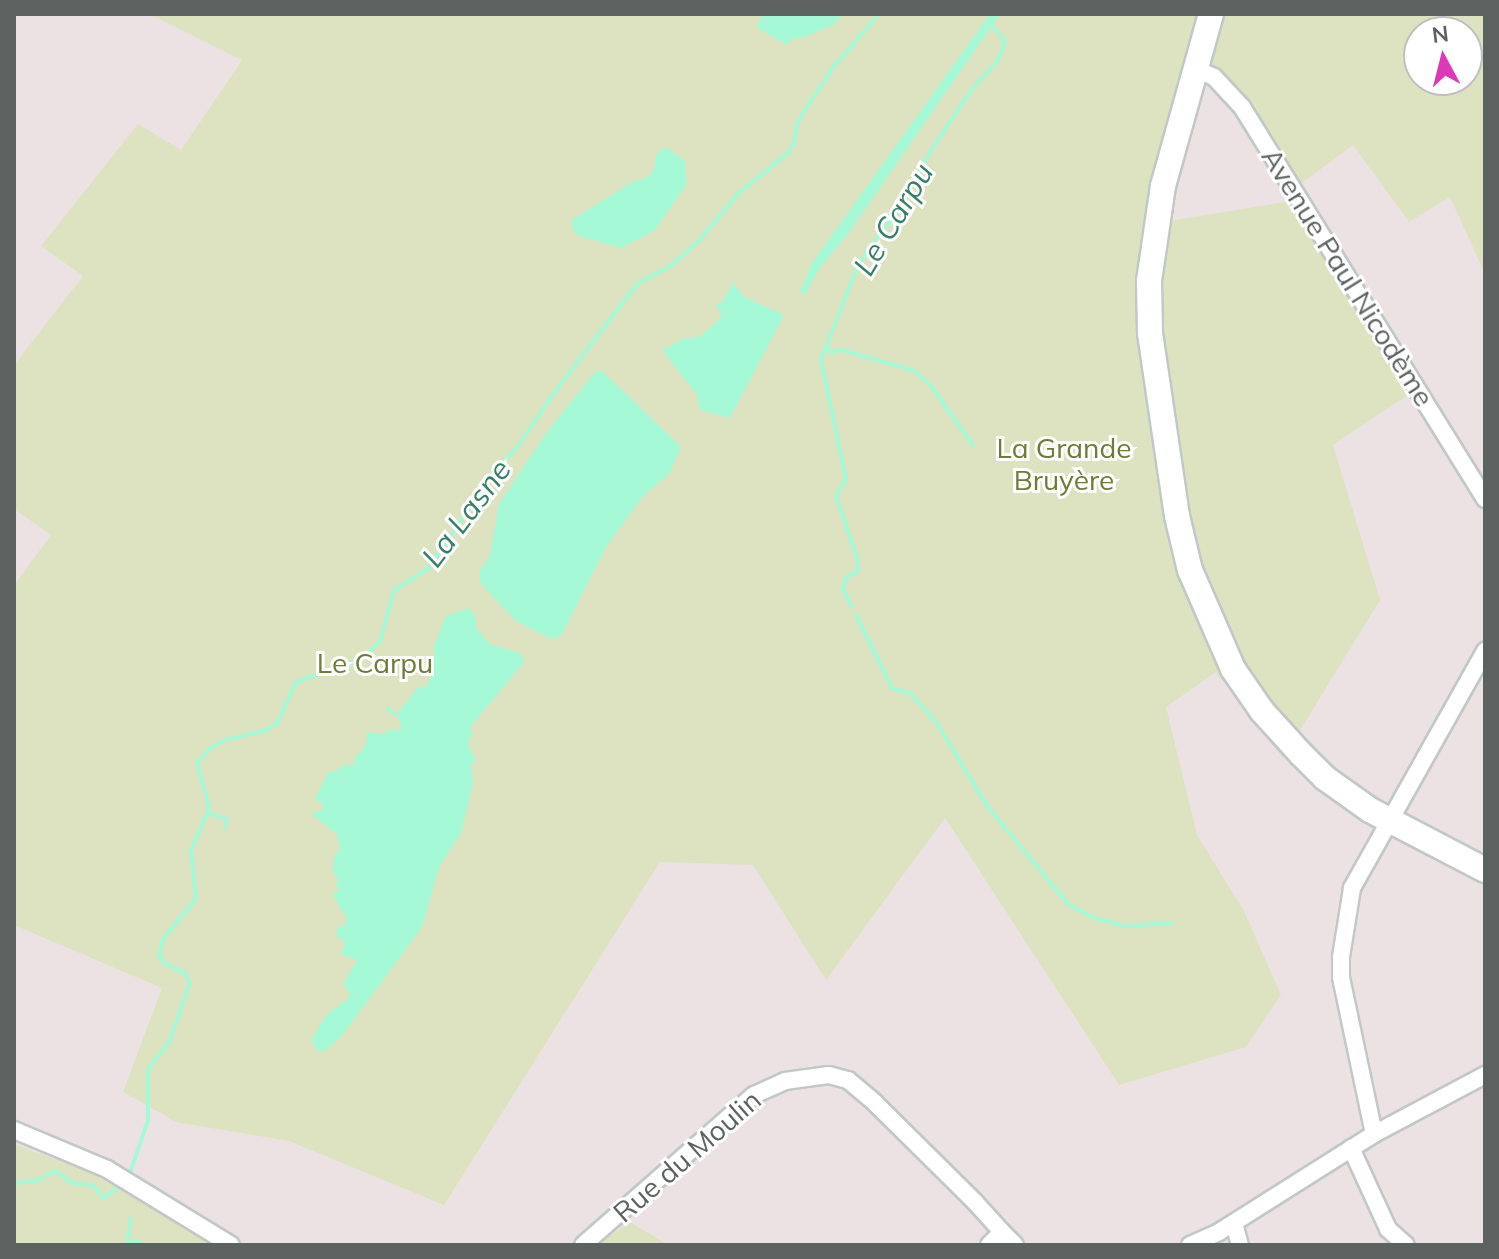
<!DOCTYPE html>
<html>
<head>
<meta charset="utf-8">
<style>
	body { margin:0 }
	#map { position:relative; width:1499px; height:1259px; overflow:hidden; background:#ece2e3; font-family:Mulish,sans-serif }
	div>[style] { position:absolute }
	.green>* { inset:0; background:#dde3c0 }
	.water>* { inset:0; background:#a6f9d7 }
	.stream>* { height:4px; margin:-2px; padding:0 2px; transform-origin:2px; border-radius:2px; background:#a6f9d7 }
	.roads { filter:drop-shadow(2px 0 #c1c8c6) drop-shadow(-2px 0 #c1c8c6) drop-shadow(0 2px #c1c8c6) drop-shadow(0 -2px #c1c8c6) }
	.street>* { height:16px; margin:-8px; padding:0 8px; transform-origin:8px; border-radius:8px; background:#fff }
	.secondary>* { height:24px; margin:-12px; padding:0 12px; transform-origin:12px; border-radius:12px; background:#fff }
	span { translate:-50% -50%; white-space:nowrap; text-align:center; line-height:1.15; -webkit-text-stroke:6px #fff; paint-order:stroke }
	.street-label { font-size:28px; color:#5b6260 }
	.park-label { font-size:28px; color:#6e7c38 }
	.water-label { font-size:30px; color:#367f67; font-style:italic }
	.frame { position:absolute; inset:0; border:16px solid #5b6260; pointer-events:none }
	.north { position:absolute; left:1403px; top:16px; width:80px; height:80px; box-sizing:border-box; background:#fff; border:2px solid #bdc0bf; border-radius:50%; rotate:353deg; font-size:22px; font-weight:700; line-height:32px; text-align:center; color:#5b6260 }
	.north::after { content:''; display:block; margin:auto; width:28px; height:36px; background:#dd38b7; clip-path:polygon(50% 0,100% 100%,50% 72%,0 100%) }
</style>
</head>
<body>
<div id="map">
	<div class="green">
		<div style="clip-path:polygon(evenodd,150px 14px,1485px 14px,1485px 274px,1450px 197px,1409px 222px,1353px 145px,1294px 189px,1242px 107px,1196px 69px,1157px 223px,1292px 201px,1408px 395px,1333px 445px,1380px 600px,1283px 758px,1216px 672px,1166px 707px,1197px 835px,1244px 911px,1281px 995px,1246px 1047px,1119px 1085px,945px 818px,826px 980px,753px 865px,660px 862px,444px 1205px,289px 1141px,176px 1122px,123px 1092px,162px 988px,14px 925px,14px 585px,51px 535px,14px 509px,14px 365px,83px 276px,41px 246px,138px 124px,181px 150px,242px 60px,150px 14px,1419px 32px,1467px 32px,1467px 80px,1419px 80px,1419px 32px)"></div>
		<div style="clip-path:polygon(14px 1144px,91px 1173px,220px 1245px,14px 1245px)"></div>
		<div style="clip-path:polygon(630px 1222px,668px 1245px,597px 1245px)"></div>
	</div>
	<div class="water">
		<div style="clip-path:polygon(763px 14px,842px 14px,836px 23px,805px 37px,791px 39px,787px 45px,756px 27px)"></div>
		<div style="clip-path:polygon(990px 14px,1000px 14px,848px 234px,818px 270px,806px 293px,799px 294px,812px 263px)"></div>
		<div style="clip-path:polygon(666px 147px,685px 161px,686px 186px,654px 231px,621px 248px,579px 236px,572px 229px,572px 220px,632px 182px,648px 177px,654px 170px,656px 154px)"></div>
		<div style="clip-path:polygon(733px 283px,744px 297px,784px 315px,730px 418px,700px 410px,697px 395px,662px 350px,685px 338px,699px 337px,720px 319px,721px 311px,715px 306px,723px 301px)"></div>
		<div style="clip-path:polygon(596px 371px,602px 371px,681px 447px,669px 474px,644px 495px,606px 547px,561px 636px,551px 639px,516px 621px,480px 583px,479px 572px,490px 555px,499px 504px,546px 433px)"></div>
		<div style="clip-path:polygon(469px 608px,476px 618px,476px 628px,490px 644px,519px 653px,525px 661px,470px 727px,472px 733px,468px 745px,476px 761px,471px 764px,473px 782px,461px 833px,439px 867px,422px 927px,341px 1037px,323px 1052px,317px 1050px,311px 1040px,327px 1014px,348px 999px,350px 993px,343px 985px,357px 960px,341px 954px,345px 943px,335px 934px,340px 925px,345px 926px,347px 918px,332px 894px,339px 891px,336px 882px,339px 880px,332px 870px,335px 854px,340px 849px,337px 834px,311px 814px,322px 810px,323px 803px,314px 800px,328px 773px,341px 768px,345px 763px,349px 766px,356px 763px,353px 760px,366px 745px,367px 732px,383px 734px,390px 729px,402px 730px,399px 718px,387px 711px,386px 705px,397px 714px,418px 687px,426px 686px,434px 672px,434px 646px,446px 616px)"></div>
	</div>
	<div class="stream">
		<div style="left:826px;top:346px;width:8px;rotate:50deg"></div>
		<div style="left:831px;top:352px;width:11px;rotate:-10deg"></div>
		<div style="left:842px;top:350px;width:76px;rotate:16deg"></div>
		<div style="left:915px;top:371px;width:22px;rotate:43deg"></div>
		<div style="left:931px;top:386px;width:72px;rotate:54.6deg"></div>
		<div style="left:852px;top:607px;width:20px;rotate:-117deg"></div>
		<div style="left:843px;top:589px;width:12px;rotate:-76deg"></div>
		<div style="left:846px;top:577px;width:13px;rotate:-27deg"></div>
		<div style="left:858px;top:571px;width:13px;rotate:-94deg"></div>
		<div style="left:857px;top:558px;width:65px;rotate:-108.7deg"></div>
		<div style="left:836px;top:496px;width:20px;rotate:-60deg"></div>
		<div style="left:846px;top:479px;width:122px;rotate:-101.9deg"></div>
		<div style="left:821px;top:360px;width:88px;rotate:-68.7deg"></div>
		<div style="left:853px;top:278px;width:30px;rotate:-63deg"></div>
		<div style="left:867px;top:251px;width:53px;rotate:-51.8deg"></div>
		<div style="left:900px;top:209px;width:64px;rotate:-62.2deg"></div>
		<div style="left:930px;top:152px;width:72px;rotate:-56.3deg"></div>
		<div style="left:970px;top:92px;width:43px;rotate:-48.8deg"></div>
		<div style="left:998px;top:60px;width:19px;rotate:-69deg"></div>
		<div style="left:1005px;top:42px;width:21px;rotate:-127deg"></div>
		<div style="left:856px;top:615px;width:81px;rotate:63.7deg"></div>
		<div style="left:892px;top:688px;width:19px;rotate:16deg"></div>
		<div style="left:910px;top:693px;width:39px;rotate:48deg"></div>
		<div style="left:936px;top:722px;width:98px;rotate:58.7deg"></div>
		<div style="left:987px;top:806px;width:127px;rotate:50.4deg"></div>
		<div style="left:1068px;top:904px;width:26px;rotate:29deg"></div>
		<div style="left:1091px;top:917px;width:35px;rotate:15deg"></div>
		<div style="left:1125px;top:926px;width:47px;rotate:-3.7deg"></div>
		<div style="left:208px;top:813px;width:20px;rotate:18deg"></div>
		<div style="left:227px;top:819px;width:9px;rotate:103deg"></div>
		<div style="left:130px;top:1173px;width:56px;rotate:-71.2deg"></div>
		<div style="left:148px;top:1120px;width:51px;rotate:-90deg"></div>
		<div style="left:148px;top:1069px;width:34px;rotate:-52deg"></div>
		<div style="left:169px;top:1042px;width:63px;rotate:-70.4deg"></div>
		<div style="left:190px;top:983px;width:11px;rotate:-117deg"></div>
		<div style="left:185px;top:973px;width:20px;rotate:-156deg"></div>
		<div style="left:167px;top:965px;width:12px;rotate:-132deg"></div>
		<div style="left:159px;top:956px;width:17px;rotate:-77deg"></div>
		<div style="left:163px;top:939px;width:52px;rotate:-50.5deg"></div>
		<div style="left:196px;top:899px;width:49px;rotate:-95.8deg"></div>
		<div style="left:191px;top:850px;width:42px;rotate:-65.9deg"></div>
		<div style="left:208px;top:812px;width:9px;rotate:-90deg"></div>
		<div style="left:208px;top:803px;width:41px;rotate:-105.4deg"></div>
		<div style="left:197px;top:763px;width:20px;rotate:-49deg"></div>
		<div style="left:210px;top:748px;width:17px;rotate:-28deg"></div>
		<div style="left:225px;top:740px;width:43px;rotate:-13.4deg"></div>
		<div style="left:267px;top:730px;width:14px;rotate:-36deg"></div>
		<div style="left:278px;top:722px;width:44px;rotate:-65.8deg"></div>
		<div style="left:296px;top:682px;width:70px;rotate:-19.2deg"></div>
		<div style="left:362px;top:659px;width:25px;rotate:-45deg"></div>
		<div style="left:380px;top:641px;width:53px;rotate:-74.6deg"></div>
		<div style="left:394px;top:590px;width:40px;rotate:-32deg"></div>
		<div style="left:428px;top:569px;width:122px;rotate:-55.7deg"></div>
		<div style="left:497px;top:468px;width:30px;rotate:-46deg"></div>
		<div style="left:518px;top:446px;width:59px;rotate:-56deg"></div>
		<div style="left:551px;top:397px;width:142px;rotate:-52.7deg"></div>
		<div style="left:637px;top:284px;width:36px;rotate:-28deg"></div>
		<div style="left:669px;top:267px;width:38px;rotate:-41deg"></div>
		<div style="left:698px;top:242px;width:64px;rotate:-50.1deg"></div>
		<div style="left:739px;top:193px;width:63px;rotate:-39.2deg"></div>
		<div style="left:788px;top:153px;width:12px;rotate:-59deg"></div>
		<div style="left:794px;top:143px;width:20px;rotate:-81deg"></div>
		<div style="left:797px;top:123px;width:63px;rotate:-57.3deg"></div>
		<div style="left:831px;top:70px;width:74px;rotate:-49.4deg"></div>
		<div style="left:14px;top:1183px;width:22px;rotate:-5deg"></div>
		<div style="left:36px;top:1181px;width:21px;rotate:-28deg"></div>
		<div style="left:55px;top:1171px;width:22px;rotate:34deg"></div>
		<div style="left:73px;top:1183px;width:20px;rotate:6deg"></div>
		<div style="left:93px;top:1185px;width:16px;rotate:52deg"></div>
		<div style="left:103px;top:1198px;width:18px;rotate:-34deg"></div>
		<div style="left:127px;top:1245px;width:27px;rotate:-82deg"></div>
		<div style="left:128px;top:1245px;width:9px;rotate:-27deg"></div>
		<div style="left:136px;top:1241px;width:7px;rotate:34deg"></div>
	</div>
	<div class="roads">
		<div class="street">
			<div style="left:1196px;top:69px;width:20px;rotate:24deg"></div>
			<div style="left:1214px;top:77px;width:41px;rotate:47deg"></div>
			<div style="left:1242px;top:107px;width:461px;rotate:58.2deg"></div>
			<div style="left:14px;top:1130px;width:101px;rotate:22.8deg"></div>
			<div style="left:107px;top:1169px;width:145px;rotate:31.5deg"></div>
			<div style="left:1374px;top:1134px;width:160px;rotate:-101.9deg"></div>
			<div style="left:1341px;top:977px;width:20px;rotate:-90deg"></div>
			<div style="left:1341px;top:957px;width:70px;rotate:-80.9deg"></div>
			<div style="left:1352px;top:888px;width:272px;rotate:-60.7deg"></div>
			<div style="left:1351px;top:1148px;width:89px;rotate:65.4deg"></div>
			<div style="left:1388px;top:1229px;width:24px;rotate:42deg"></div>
			<div style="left:1234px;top:1223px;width:23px;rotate:75deg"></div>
			<div style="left:1002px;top:1232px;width:18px;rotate:45deg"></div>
			<div style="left:583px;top:1245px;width:227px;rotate:-41.3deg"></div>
			<div style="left:754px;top:1095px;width:34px;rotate:-24deg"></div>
			<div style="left:785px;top:1081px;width:44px;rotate:-7.8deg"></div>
			<div style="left:829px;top:1075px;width:20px;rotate:15deg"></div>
			<div style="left:848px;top:1080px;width:35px;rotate:40deg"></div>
			<div style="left:875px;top:1103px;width:141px;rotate:44.7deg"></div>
			<div style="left:975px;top:1202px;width:40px;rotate:48deg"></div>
			<div style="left:1002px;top:1232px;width:18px;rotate:135deg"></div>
			<div style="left:1190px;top:1245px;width:32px;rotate:-24deg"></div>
			<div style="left:1219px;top:1232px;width:183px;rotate:-32.3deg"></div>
			<div style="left:1374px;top:1134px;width:126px;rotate:-28deg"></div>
		</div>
		<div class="secondary">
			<div style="left:1211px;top:14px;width:179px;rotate:105.6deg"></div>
			<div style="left:1163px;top:186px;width:96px;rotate:98.4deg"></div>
			<div style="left:1149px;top:281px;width:52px;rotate:88.9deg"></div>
			<div style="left:1150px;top:333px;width:185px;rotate:81.6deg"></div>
			<div style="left:1177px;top:516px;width:56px;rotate:76.5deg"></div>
			<div style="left:1190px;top:570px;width:108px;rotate:66.5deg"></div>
			<div style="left:1233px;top:669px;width:51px;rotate:55.4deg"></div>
			<div style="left:1262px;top:711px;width:58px;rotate:47.8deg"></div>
			<div style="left:1301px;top:754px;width:34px;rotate:45deg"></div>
			<div style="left:1325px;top:778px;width:55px;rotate:35.4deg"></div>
			<div style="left:1370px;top:810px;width:130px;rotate:27.6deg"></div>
		</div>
	</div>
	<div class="street-label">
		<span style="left:1348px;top:277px;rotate:58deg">Avenue Paul Nicodème</span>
		<span style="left:687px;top:1156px;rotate:-41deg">Rue du Moulin</span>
	</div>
	<div class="park-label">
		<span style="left:1064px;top:464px">La Grande<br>Bruyère</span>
		<span style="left:375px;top:663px">Le Carpu</span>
	</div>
	<div class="water-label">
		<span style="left:893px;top:219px;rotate:-59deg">Le Carpu</span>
		<span style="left:466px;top:513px;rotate:-53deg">La Lasne</span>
	</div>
	<div class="frame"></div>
	<div class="north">N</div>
</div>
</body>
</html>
